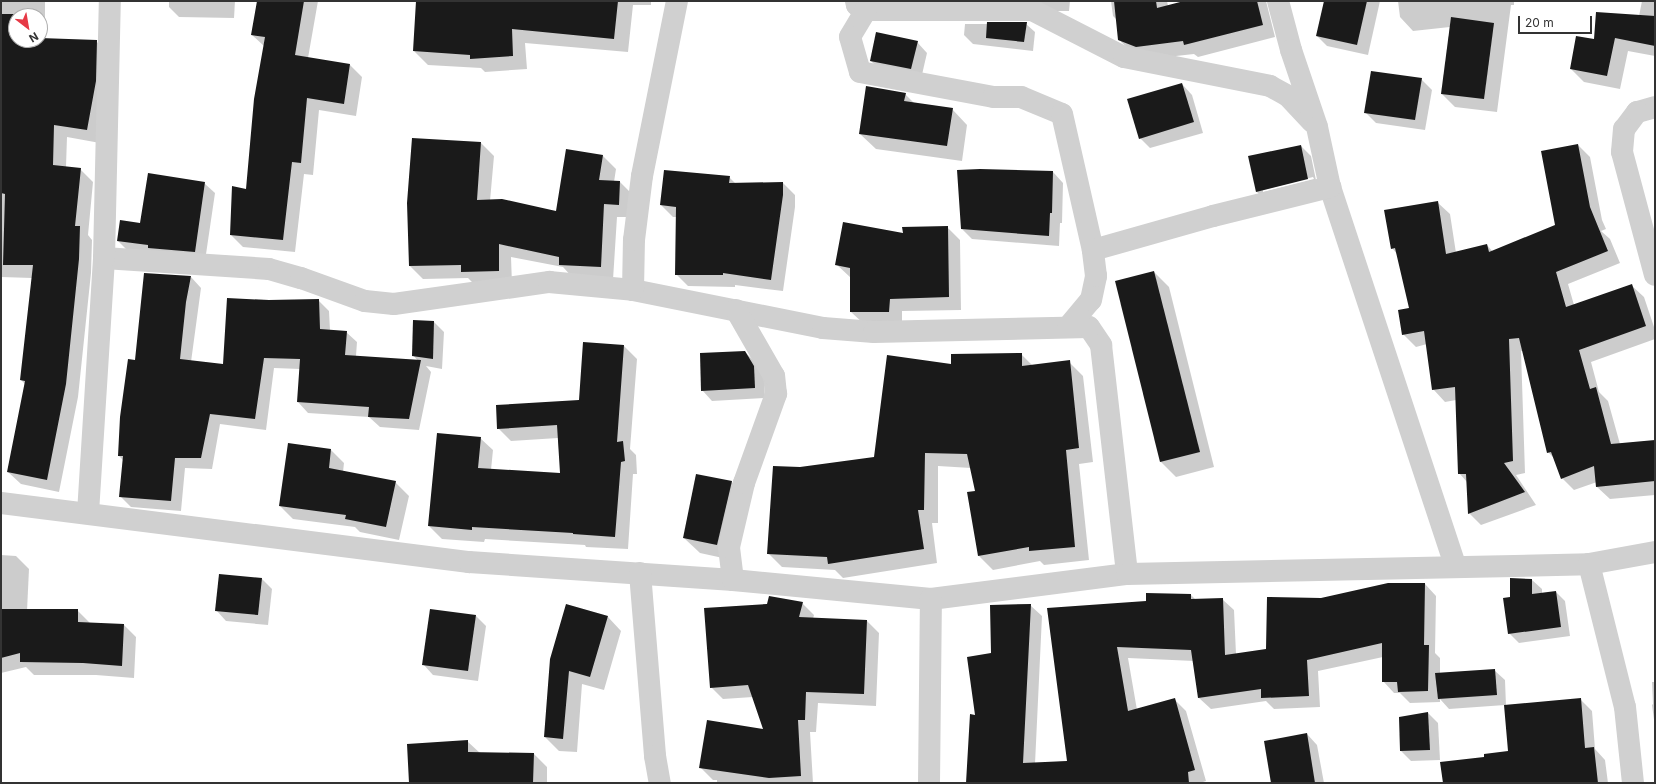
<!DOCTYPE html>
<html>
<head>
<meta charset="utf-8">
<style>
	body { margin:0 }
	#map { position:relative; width:1656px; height:784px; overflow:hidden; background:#fff; font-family:Inter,sans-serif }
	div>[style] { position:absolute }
	.shadow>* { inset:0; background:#0003 }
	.building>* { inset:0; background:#1a1a1a }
	.street>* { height:22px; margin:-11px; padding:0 11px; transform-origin:11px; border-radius:11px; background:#d0d0d0 }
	span { translate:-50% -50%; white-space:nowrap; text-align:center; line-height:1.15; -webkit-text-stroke:4px #fff; paint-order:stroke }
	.frame { position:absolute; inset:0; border:2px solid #333; pointer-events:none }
	.north { position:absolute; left:8px; top:8px; width:40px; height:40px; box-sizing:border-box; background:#fff; border:1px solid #adadad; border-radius:50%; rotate:149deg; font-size:11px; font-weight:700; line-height:16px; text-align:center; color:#333 }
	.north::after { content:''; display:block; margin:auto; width:14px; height:18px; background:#e63946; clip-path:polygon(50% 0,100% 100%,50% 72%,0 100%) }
	.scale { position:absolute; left:1518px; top:16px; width:74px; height:18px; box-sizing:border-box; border:2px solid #333; border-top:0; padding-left:5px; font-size:12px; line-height:14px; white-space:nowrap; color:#333; -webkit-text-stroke:3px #fff; paint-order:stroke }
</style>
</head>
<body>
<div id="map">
	<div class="shadow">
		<div style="clip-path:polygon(evenodd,1px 1px,45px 1px,45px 39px,96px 41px,109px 54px,100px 143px,67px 137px,66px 167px,80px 169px,93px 182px,88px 235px,92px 240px,91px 273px,78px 397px,59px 492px,21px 484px,8px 472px,25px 384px,21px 380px,32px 278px,1px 277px,1px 1px,16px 16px,40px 16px,40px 40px,16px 40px,16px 16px)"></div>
		<div style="clip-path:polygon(169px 1px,235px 1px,234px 18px,179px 17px,169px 7px)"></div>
		<div style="clip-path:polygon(258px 1px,318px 1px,308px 58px,350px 65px,362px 77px,356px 116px,319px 110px,313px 175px,304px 174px,295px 252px,243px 247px,231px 235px,247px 190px,264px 46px,252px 35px)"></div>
		<div style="clip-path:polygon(417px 1px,651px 1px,651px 5px,633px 5px,628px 52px,525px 43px,527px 69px,485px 72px,481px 68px,428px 65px,414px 51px)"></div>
		<div style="clip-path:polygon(872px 1px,1070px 1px,1069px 11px,1052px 11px)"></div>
		<div style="clip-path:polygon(1111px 1px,1167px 1px,1168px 6px,1188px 1px,1266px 1px,1275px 37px,1198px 57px,1194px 54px,1149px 59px,1133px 53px,1119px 40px,1117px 20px,1113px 16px)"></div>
		<div style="clip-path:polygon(1325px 1px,1380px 1px,1368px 55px,1327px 46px,1317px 36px)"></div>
		<div style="clip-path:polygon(1398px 1px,1514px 1px,1514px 5px,1511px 5px,1497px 112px,1455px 107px,1442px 94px,1450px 27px,1413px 31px,1400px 17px)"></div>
		<div style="clip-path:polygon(1642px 1px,1655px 1px,1655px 56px,1628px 51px,1620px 89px,1584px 82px,1571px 69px,1595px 40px,1639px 16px)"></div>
		<div style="clip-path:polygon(965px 24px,1026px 24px,1035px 32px,1033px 51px,973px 44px,964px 35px)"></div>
		<div style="clip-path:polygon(917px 42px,927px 53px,921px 79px,881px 71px,871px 61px)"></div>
		<div style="clip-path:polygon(1421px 79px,1432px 90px,1425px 130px,1376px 123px,1365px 112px)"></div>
		<div style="clip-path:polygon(1182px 84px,1192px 95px,1203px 133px,1150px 148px,1140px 138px)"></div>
		<div style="clip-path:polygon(905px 94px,915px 104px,952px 109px,967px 125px,962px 161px,876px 149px,860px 134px)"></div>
		<div style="clip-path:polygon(481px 143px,494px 156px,490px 201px,557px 212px,567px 150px,603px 156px,616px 169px,614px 182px,620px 182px,633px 195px,632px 217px,617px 217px,613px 280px,573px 278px,563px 267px,511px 257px,512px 284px,475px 285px,468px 278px,423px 279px,410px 266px)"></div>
		<div style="clip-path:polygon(1578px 145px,1590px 157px,1602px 220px,1606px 229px,1601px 231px,1610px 239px,1620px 263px,1568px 284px,1574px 305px,1631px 285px,1644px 297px,1655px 330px,1655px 339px,1591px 362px,1599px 392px,1608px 401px,1620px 444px,1655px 441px,1655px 495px,1610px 499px,1597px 487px,1597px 482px,1574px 490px,1562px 478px,1554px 458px,1548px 452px,1524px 351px,1521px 351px,1525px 473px,1516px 475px,1536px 505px,1481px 525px,1469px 513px,1467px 482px,1459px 473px,1456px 400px,1445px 402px,1433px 389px,1427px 344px,1416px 347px,1403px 334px,1410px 309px,1397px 254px,1392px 248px,1437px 202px,1450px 214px,1456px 253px,1487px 245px,1493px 252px,1556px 226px)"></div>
		<div style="clip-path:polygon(evenodd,1301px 146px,1311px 156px,1318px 190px,1267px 202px,1257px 192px,1249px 157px,1301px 146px,1313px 177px,1314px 179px,1263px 192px,1263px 190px,1313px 177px)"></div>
		<div style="clip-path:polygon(980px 170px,1053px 172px,1063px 183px,1062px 223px,1060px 223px,1059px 246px,972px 239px,962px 229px)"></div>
		<div style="clip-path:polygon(729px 177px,736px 184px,783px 183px,795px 195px,795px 207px,783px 291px,735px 285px,735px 287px,688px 286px,676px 274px,677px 217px,673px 217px,661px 205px)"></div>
		<div style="clip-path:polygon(204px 183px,215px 193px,205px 261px,128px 251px,118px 241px,140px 224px)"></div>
		<div style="clip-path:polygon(947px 227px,960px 240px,961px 310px,902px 311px,902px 325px,864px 324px,851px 312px,851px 278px,836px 264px,904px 234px)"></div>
		<div style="clip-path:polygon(1154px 272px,1169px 287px,1214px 467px,1176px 477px,1161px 462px)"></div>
		<div style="clip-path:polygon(191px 277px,201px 288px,191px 362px,224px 365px,269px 301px,318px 300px,329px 311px,330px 330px,346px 332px,357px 342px,356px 356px,418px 361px,413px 355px,434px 322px,444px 332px,442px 369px,426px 366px,431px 372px,419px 430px,380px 427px,369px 417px,308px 413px,298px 402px,300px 369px,274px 368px,266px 430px,220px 424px,212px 469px,185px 468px,181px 511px,131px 507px,120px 496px,123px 460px,119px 456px,136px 361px)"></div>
		<div style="clip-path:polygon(584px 343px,624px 346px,637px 359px,630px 449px,636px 455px,637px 474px,633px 474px,628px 549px,586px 547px,585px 545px,485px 539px,484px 542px,442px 539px,429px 526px,480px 438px,493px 450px,491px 470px,561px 474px,558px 438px,511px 441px,498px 428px,580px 401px)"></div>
		<div style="clip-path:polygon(745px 352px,755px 362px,764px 377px,765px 398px,712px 401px,702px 390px)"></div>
		<div style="clip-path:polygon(1021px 354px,1033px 366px,1069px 362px,1083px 376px,1093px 462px,1079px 464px,1089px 560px,1044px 565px,1040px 561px,993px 570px,979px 556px,977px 492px,971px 468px,938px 466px,938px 523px,932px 523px,937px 563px,843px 578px,835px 570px,782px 567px,768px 553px,800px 468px,875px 458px,952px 365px)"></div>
		<div style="clip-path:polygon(331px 450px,344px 463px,343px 472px,395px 482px,409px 496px,399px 540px,360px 532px,355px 527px,293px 519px,280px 506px)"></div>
		<div style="clip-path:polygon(731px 481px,746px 497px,732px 560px,700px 553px,684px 538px)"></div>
		<div style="clip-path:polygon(1px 555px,16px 556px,29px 569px,27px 611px,1px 611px)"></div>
		<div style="clip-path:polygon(220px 575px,262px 579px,272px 589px,268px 625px,226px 621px,216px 610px)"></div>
		<div style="clip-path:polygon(1532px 580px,1542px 589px,1542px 594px,1556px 592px,1565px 601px,1570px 636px,1519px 643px,1509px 633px,1511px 598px)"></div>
		<div style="clip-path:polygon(1425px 584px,1436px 596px,1435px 653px,1440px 658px,1440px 674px,1494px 670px,1505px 680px,1506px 706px,1580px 699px,1592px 711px,1595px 749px,1605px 760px,1608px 783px,1444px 783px,1485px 758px,1509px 752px,1505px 705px,1449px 709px,1440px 699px,1440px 702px,1410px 703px,1400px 693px,1394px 693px,1383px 681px,1383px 657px,1318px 671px,1320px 707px,1274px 709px,1266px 701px,1211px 709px,1199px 698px,1194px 661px,1128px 658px,1137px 710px,1175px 700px,1186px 711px,1206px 781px,1200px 783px,967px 783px,976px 716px,992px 654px,1030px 605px,1042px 616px,1035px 764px,1068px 761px,1048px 609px,1147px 602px,1191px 595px,1196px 600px,1222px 599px,1234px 610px,1236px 654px,1267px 650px,1321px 599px)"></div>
		<div style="clip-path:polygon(802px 603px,814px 615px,813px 619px,867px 621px,879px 633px,876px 706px,818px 703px,816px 732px,810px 732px,813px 783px,717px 783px,717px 780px,713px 780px,700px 767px,764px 730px,753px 697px,723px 699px,711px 687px)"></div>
		<div style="clip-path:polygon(77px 610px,91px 624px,124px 625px,136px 637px,134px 678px,96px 675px,34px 675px,26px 667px,1px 673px,1px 625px)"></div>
		<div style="clip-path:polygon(476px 616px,486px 626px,478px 681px,433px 675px,423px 664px)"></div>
		<div style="clip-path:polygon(608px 617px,621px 631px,604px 690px,582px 684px,577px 752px,559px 751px,545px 737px,551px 659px)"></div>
		<div style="clip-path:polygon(1652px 682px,1655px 682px,1655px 727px,1652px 705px,1653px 704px)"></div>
		<div style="clip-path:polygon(1428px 713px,1438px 723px,1440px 760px,1411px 761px,1401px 751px,1400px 718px)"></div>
		<div style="clip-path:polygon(1307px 734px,1317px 745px,1324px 783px,1272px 783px)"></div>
		<div style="clip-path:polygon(467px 741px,480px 753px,534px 754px,547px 767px,547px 783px,410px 783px)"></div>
	</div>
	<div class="building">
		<div style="clip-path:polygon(257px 1px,304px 1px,295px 55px,350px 64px,344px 104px,307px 98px,301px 163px,292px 162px,283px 240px,230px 235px,232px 186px,246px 189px,254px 99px,265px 37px,251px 35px)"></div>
		<div style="clip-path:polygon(416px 1px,618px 1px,614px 39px,512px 29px,513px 56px,470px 59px,470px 55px,413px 51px)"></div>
		<div style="clip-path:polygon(1114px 1px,1156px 1px,1157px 8px,1184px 1px,1257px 1px,1263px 25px,1184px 45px,1183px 41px,1136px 47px,1118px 40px)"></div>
		<div style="clip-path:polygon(1324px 1px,1367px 1px,1357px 45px,1316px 36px)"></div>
		<div style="clip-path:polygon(1596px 12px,1655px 16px,1655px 46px,1615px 38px,1607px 76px,1570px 69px,1576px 36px,1594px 39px)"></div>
		<div style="clip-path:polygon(1px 14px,32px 14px,32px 16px,16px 16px,16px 40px,40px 40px,40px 38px,97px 40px,96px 81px,87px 130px,54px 125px,53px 165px,81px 168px,75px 226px,80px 226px,79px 259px,66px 384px,47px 480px,7px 472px,25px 381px,20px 380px,33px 265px,3px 265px,5px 194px,1px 193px)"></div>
		<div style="clip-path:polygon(1451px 17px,1494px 23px,1484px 99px,1441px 94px)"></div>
		<div style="clip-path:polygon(987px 22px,1027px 22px,1024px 42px,986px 38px)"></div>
		<div style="clip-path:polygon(876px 32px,918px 41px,911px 69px,870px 61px)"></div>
		<div style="clip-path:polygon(1371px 71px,1422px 78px,1415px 120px,1364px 113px)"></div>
		<div style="clip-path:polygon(1182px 83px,1194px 122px,1139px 139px,1127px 99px)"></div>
		<div style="clip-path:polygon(866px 86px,906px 93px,904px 101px,953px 108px,947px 146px,859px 134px)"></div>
		<div style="clip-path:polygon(412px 138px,481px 142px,477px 200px,502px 199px,556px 211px,566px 149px,603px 155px,599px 180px,620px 181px,619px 205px,604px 204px,601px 267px,559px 265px,559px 257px,499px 244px,499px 271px,461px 272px,461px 265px,409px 266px,407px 203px)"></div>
		<div style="clip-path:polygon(1578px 144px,1590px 207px,1608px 251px,1556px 272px,1566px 307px,1632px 284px,1646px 326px,1579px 350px,1590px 389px,1596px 387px,1611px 444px,1655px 440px,1655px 481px,1596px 487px,1594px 466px,1561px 479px,1551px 452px,1547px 453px,1519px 338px,1509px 339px,1513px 461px,1504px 463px,1525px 492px,1468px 514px,1466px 474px,1458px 474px,1455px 387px,1432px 390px,1424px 331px,1402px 335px,1398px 310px,1409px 308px,1395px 248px,1391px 249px,1384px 210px,1438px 201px,1446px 254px,1487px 244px,1489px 252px,1555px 225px,1541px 151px)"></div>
		<div style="clip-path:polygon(1301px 145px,1308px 179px,1256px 192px,1248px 156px)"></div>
		<div style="clip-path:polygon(980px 169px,1053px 171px,1052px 213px,1050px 213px,1049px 236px,961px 229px,957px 170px)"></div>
		<div style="clip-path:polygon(664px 170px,730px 176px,729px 183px,783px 182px,783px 195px,771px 280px,723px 273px,723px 275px,675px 275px,676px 207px,660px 205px)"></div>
		<div style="clip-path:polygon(148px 173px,205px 182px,195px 252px,148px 248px,148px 245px,117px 241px,120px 220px,140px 223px)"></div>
		<div style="clip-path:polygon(843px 222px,903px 233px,902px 227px,948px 226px,949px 297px,890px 299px,889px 312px,850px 312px,850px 268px,835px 265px)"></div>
		<div style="clip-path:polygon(1154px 271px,1200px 452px,1160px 462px,1115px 281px)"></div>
		<div style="clip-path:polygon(144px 273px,191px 276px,186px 302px,180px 359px,223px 364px,227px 298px,269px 300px,319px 299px,320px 329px,347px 331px,345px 355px,421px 360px,409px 419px,368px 417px,369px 407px,297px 402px,300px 359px,264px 358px,255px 419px,210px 414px,201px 458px,175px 458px,171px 501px,119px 497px,123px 456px,118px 456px,120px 417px,128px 359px,135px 360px)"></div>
		<div style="clip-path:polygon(413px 320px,434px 321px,433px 359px,412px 356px)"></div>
		<div style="clip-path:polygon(583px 342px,624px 345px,617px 442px,623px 441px,625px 461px,621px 462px,615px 537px,573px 534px,573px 533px,472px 527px,472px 530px,428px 526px,437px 433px,481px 437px,478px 468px,560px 473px,557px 425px,497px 429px,496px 405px,579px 400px)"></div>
		<div style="clip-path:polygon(745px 351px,754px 366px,755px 388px,701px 391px,700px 353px)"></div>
		<div style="clip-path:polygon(1022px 353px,1022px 366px,1070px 360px,1079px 448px,1066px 450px,1075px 547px,1029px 551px,1029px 547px,978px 556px,967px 492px,975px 491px,967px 454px,925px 453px,924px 510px,918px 510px,924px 549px,828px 564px,827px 557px,767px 554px,773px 466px,800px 467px,874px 457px,887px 355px,951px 364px,951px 354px)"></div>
		<div style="clip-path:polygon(288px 443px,331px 449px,329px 468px,396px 481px,386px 527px,345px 519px,346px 515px,279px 506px)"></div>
		<div style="clip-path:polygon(696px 474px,732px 481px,717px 545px,683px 538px)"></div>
		<div style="clip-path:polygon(219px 574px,262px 578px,258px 615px,215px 611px)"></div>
		<div style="clip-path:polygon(1510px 578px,1532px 579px,1532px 594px,1556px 591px,1561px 627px,1508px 634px,1503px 598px,1510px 597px)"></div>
		<div style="clip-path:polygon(1388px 583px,1425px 583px,1424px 645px,1429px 645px,1428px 691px,1398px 692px,1397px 682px,1382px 682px,1382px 643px,1307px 660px,1309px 696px,1261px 698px,1261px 689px,1198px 698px,1191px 650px,1117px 647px,1128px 711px,1175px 698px,1195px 770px,1188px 772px,1189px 783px,966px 783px,970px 714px,975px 715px,967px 657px,991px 653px,990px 605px,1031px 604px,1023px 763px,1067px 761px,1047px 608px,1146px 601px,1146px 593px,1191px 594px,1191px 599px,1223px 598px,1225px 655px,1266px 649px,1267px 597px,1321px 598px)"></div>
		<div style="clip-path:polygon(769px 596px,803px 602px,799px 617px,867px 620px,864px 694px,806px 692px,805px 720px,798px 720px,801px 776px,769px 778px,699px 768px,707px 720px,763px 729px,748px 685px,710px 688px,704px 608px,767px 604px)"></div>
		<div style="clip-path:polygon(566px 604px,608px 616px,590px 677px,569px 671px,563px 739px,544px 737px,550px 659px)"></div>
		<div style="clip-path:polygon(1px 609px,78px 609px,78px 622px,124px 624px,122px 666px,83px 663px,20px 662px,20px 653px,1px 658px)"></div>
		<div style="clip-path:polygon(430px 609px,476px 615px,468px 671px,422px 665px)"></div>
		<div style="clip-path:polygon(1495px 669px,1497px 695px,1438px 699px,1435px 673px)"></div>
		<div style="clip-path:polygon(1581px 698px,1585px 748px,1594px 747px,1598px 783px,1443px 783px,1440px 762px,1484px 757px,1484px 754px,1508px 751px,1504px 705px)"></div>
		<div style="clip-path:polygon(1428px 712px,1430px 750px,1400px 751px,1399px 717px)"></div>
		<div style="clip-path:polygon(1307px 733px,1315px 783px,1271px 783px,1264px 741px)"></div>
		<div style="clip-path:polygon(468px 740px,468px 752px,534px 753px,533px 783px,409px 783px,407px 744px)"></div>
	</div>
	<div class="street">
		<div style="left:856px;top:1px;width:4px;rotate:76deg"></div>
		<div style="left:857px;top:5px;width:10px;rotate:29deg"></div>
		<div style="left:866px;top:10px;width:166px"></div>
		<div style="left:1032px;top:10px;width:103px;rotate:27.1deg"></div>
		<div style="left:1124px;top:57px;width:149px;rotate:11.2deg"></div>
		<div style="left:1270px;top:86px;width:21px;rotate:29deg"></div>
		<div style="left:1288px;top:96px;width:35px;rotate:47deg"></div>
		<div style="left:1278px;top:1px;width:51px;rotate:75.1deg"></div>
		<div style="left:1291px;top:50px;width:81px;rotate:71.3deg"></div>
		<div style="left:1317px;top:127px;width:61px;rotate:77.8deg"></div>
		<div style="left:1330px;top:187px;width:400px;rotate:71.7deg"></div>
		<div style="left:866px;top:10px;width:31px;rotate:121deg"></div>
		<div style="left:850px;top:37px;width:36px;rotate:74deg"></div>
		<div style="left:860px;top:72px;width:136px;rotate:10.6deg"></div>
		<div style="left:994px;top:97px;width:27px"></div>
		<div style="left:1021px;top:97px;width:44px;rotate:22.5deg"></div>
		<div style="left:1062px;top:114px;width:139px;rotate:77.2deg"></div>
		<div style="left:1093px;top:250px;width:125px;rotate:-15.8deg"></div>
		<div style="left:1213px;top:216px;width:121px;rotate:-13.9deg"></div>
		<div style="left:1655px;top:107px;width:19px;rotate:164deg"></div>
		<div style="left:1637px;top:112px;width:21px;rotate:127deg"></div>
		<div style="left:1624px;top:129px;width:23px;rotate:95deg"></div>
		<div style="left:1622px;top:152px;width:127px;rotate:75deg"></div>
		<div style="left:104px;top:258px;width:165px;rotate:3.8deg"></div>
		<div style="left:269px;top:269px;width:33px;rotate:16deg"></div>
		<div style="left:301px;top:278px;width:68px;rotate:19.8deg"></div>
		<div style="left:365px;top:301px;width:29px;rotate:6deg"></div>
		<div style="left:394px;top:304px;width:157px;rotate:-8.1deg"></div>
		<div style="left:549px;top:282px;width:84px;rotate:5.4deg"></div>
		<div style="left:633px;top:290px;width:194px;rotate:11.3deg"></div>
		<div style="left:823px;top:328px;width:51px;rotate:4.5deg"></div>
		<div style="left:874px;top:332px;width:215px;rotate:-1.3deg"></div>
		<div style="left:1089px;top:327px;width:22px;rotate:56deg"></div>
		<div style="left:1101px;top:345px;width:230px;rotate:83.5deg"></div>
		<div style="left:633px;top:290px;width:50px;rotate:-88.9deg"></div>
		<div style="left:634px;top:240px;width:64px;rotate:-82.9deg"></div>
		<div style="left:642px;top:176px;width:178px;rotate:-78.7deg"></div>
		<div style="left:1068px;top:327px;width:35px;rotate:-50deg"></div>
		<div style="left:1091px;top:300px;width:25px;rotate:-78deg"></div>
		<div style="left:1096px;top:276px;width:26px;rotate:-97deg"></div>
		<div style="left:1px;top:503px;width:472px;rotate:7.2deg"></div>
		<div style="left:469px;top:562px;width:265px;rotate:3.9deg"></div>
		<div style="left:733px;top:580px;width:199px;rotate:5.5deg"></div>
		<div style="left:931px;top:599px;width:198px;rotate:-7.3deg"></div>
		<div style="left:1127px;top:574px;width:462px;rotate:-1.2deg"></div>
		<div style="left:1589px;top:564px;width:67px;rotate:-10.3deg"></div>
		<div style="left:88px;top:513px;width:256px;rotate:-86.4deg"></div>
		<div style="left:104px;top:258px;width:257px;rotate:-88.7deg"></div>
		<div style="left:1589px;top:564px;width:147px;rotate:75.9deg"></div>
		<div style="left:1625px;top:707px;width:76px;rotate:84deg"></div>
		<div style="left:640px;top:573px;width:184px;rotate:85.3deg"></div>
		<div style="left:655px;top:756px;width:27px;rotate:80deg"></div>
		<div style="left:733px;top:580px;width:33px;rotate:-97deg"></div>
		<div style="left:729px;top:547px;width:66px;rotate:-76.8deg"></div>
		<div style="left:744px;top:483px;width:95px;rotate:-70.2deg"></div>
		<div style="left:776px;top:394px;width:18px;rotate:-96deg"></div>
		<div style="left:774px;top:376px;width:76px;rotate:-119.9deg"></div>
		<div style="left:929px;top:783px;width:184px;rotate:-89.4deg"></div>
	</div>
	<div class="frame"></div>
	<div class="north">N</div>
	<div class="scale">20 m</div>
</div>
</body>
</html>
